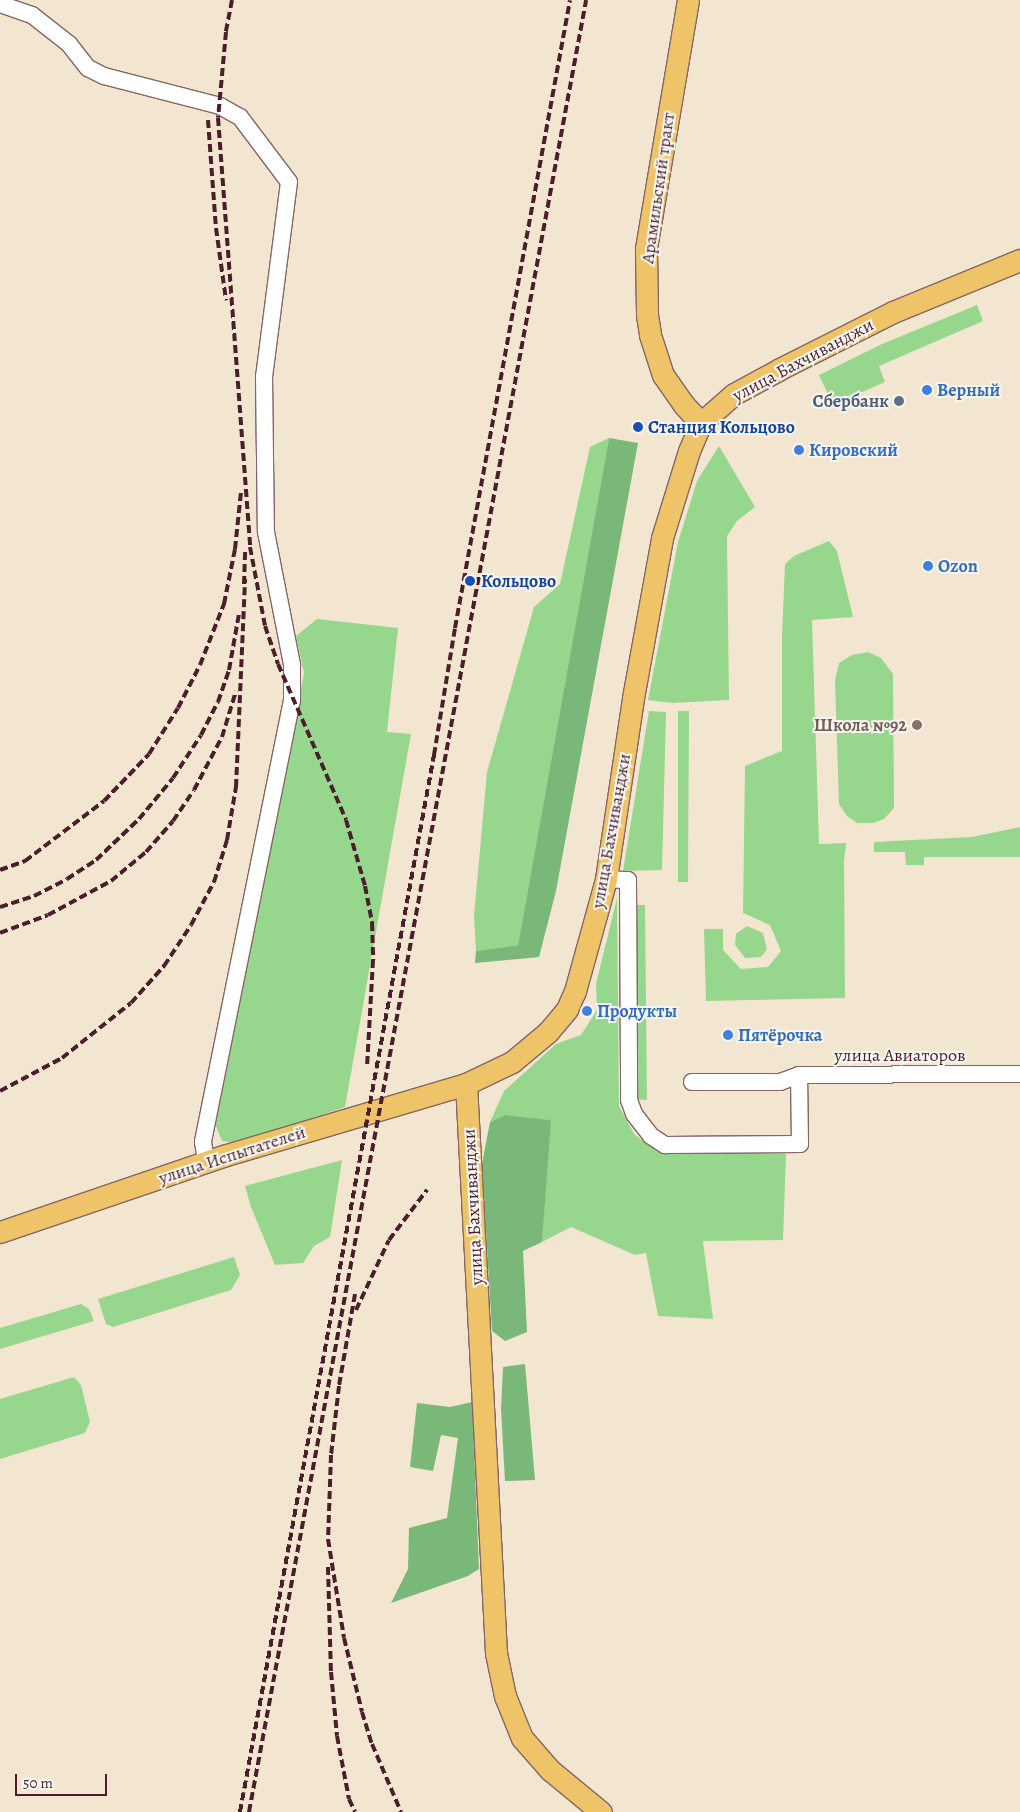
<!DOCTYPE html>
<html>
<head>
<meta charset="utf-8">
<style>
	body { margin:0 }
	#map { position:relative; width:1020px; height:1812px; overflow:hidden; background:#f2e6d0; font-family:Alegreya,serif }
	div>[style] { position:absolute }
	.green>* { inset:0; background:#97d78d }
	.forest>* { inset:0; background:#79b878 }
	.roads { filter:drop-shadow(1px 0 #856565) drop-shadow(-1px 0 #856565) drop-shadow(0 1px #856565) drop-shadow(0 -1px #856565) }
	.minor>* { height:16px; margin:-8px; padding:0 8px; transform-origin:8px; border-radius:8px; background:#fff }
	.major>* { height:21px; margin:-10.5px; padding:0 10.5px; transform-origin:10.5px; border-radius:10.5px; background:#efc469 }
	.rail>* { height:4px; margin-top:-2px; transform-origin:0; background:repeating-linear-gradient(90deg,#4a1f2b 0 8px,transparent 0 12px) }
	.dots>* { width:14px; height:14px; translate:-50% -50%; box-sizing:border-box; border:2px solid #f6f6f2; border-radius:50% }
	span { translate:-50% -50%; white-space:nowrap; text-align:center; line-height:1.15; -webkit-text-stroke:4px #f6f6f2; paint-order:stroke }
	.street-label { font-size:18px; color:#4a1f2b }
	.shop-label { font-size:18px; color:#366cbe; font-weight:700 }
	.left { translate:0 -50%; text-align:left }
	.service-label { font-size:18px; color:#4e5e75; font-weight:700 }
	.right { translate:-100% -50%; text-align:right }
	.transit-label { font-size:18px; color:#164399; font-weight:700 }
	.education-label { font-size:18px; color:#785e54; font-weight:700 }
	.scale { position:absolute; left:15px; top:1774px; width:92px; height:22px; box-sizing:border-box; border:2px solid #4a1f2b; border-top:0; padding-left:6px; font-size:15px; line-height:18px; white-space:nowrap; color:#4a1f2b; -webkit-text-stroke:4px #f6f6f2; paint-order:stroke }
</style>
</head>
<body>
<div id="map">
	<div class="green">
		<div style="clip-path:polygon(977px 305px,983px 321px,879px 366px,885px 382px,833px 405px,819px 375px,882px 344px)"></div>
		<div style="clip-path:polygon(609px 438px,518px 945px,476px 951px,474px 916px,487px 772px,534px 607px,560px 584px,590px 447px)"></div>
		<div style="clip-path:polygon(719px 446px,755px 507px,737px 521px,727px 536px,729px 700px,672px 703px,648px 700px,678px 542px,697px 481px)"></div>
		<div style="clip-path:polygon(829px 541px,837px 551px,853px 617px,812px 620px,819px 844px,846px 843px,844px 862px,845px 998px,706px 1001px,704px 929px,723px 929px,723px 950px,741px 969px,768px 967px,781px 951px,770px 925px,743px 913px,745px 766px,782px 751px,782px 636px,785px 564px,794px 556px)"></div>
		<div style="clip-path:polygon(317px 619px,398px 628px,387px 732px,411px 734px,345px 1107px,240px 1143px,222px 1141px,215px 1124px,304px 673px,296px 636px)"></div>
		<div style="clip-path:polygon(868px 652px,881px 658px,893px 674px,894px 808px,884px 819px,873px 823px,857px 823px,847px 816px,839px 804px,835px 680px,839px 663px,852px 655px)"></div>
		<div style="clip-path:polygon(649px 711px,666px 712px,662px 870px,623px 871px)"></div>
		<div style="clip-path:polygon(678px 711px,689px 711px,688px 882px,678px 882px)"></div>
		<div style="clip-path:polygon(1020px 827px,1020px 857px,924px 857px,924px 865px,906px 865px,905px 852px,874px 852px,874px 842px,972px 837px)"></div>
		<div style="clip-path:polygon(617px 898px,619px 1106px,634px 1134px,661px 1154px,786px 1154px,783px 1240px,703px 1241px,713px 1319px,658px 1316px,646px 1253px,635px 1255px,571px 1227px,542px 1242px,550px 1120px,505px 1115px,490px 1122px,504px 1091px,556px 1044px,581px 1035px,597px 1010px,596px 984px)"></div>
		<div style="clip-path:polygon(630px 905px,645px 905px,647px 1100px,631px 1099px)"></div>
		<div style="clip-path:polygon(747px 926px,763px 933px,767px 949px,761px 957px,745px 958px,735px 945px,736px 934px)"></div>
		<div style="clip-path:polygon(342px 1160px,330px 1237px,314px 1246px,303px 1263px,275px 1265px,251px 1207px,245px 1186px)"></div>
		<div style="clip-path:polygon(234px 1257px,240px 1275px,231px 1290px,113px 1327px,106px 1324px,98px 1299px)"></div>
		<div style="clip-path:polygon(81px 1304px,89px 1309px,94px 1321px,0 1349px,0 1328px)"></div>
		<div style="clip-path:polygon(74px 1377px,81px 1385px,90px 1422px,85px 1433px,0 1459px,0 1399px)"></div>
	</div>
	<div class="forest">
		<div style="clip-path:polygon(609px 438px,638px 443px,556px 891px,539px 957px,475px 963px,476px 951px,518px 945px)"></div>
		<div style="clip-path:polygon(505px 1115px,551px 1120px,542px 1242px,523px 1251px,527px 1332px,505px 1341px,492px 1331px,482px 1164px,490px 1122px)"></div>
		<div style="clip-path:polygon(525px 1364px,535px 1480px,505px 1481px,501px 1409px,503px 1367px)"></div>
		<div style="clip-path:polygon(472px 1402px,479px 1569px,468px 1576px,391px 1603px,408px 1569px,409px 1528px,447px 1518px,458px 1438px,441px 1435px,433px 1471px,410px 1467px,417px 1403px,450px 1407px)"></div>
	</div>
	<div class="roads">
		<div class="minor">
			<div style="left:0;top:4px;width:34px;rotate:19deg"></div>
			<div style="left:32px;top:15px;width:47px;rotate:38.1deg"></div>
			<div style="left:69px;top:44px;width:31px;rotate:52deg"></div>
			<div style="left:88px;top:68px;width:18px;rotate:27deg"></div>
			<div style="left:104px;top:76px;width:120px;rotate:14.5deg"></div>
			<div style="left:220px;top:106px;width:23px;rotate:29deg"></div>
			<div style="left:240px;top:117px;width:81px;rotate:53deg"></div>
			<div style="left:289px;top:182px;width:196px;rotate:97.3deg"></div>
			<div style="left:264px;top:376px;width:156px;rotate:89.3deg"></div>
			<div style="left:266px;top:532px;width:136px;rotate:78.9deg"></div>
			<div style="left:292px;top:665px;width:35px;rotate:90deg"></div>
			<div style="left:292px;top:700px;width:451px;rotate:101.4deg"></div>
			<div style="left:203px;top:1142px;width:20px;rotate:81deg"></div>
			<div style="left:606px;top:879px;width:22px;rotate:3deg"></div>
			<div style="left:628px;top:880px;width:220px;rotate:89.7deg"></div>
			<div style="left:629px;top:1100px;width:15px;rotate:70deg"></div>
			<div style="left:634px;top:1114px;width:28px;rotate:52deg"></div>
			<div style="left:651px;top:1136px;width:17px;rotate:33deg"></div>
			<div style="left:665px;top:1145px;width:135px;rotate:-0.4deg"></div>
			<div style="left:800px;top:1144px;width:69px;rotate:-90.8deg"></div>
			<div style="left:692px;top:1082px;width:88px"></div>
			<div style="left:780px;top:1082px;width:20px;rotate:-20deg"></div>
			<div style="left:799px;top:1075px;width:221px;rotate:-0.3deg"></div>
		</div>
		<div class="major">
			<div style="left:688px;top:0;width:253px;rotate:99.6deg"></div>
			<div style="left:646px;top:249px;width:66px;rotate:89.1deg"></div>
			<div style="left:647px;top:315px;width:20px;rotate:81deg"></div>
			<div style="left:650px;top:335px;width:42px;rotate:72deg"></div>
			<div style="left:663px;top:375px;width:37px;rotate:55deg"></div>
			<div style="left:684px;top:405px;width:25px;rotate:47deg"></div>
			<div style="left:466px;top:1084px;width:570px;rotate:86.98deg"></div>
			<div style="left:496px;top:1653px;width:44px;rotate:78.2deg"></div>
			<div style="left:505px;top:1696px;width:45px;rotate:68deg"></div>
			<div style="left:522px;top:1738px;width:43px;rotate:48.8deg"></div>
			<div style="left:550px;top:1770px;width:66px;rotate:39.5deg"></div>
			<div style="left:0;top:1232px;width:236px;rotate:-18.8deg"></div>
			<div style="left:223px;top:1156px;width:253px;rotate:-16.5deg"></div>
			<div style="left:466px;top:1084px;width:51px;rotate:-25.6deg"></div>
			<div style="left:512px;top:1062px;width:47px;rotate:-39.8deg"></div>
			<div style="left:548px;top:1032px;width:30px;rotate:-50deg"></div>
			<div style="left:567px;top:1009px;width:20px;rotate:-66deg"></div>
			<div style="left:575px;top:991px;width:116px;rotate:-74.5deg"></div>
			<div style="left:606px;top:879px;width:183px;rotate:-81.5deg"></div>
			<div style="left:633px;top:698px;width:163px;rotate:-79.7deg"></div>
			<div style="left:662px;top:538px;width:91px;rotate:-72.8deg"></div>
			<div style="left:689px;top:451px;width:30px;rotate:-67deg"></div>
			<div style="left:701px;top:423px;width:44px;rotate:-41.3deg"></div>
			<div style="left:734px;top:394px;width:52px;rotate:-28.5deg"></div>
			<div style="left:780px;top:369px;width:127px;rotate:-26.8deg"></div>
			<div style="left:893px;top:312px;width:137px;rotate:-22.3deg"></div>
		</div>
	</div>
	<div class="rail">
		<div style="left:232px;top:0;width:33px;rotate:101deg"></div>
		<div style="left:226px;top:32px;width:86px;rotate:95.3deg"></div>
		<div style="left:218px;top:118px;width:430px;rotate:85.7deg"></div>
		<div style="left:250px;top:547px;width:80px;rotate:79.2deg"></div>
		<div style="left:265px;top:626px;width:40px;rotate:71.1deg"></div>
		<div style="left:278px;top:664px;width:170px;rotate:66.4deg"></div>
		<div style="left:346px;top:820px;width:69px;rotate:73.9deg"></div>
		<div style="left:365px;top:886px;width:38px;rotate:79deg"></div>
		<div style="left:372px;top:923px;width:37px;rotate:88deg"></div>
		<div style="left:373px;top:960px;width:107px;rotate:93.2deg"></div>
		<div style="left:208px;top:120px;width:108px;rotate:85.8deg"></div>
		<div style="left:216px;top:228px;width:73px;rotate:82.1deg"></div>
		<div style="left:244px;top:584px;width:35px;rotate:-88deg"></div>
		<div style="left:0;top:870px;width:27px;rotate:-20deg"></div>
		<div style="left:25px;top:861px;width:99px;rotate:-37.2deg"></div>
		<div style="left:104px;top:801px;width:65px;rotate:-46.2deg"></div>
		<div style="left:149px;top:754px;width:54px;rotate:-57.8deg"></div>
		<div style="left:178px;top:708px;width:48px;rotate:-62.9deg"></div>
		<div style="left:200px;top:665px;width:66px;rotate:-68.5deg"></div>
		<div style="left:224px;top:604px;width:56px;rotate:-78.7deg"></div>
		<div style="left:235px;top:549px;width:57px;rotate:-84deg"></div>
		<div style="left:0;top:907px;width:36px;rotate:-18deg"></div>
		<div style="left:34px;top:896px;width:37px;rotate:-27deg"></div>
		<div style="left:67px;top:879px;width:35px;rotate:-33deg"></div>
		<div style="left:96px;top:860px;width:59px;rotate:-43.6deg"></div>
		<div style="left:139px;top:819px;width:53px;rotate:-50.3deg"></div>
		<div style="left:173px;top:778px;width:51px;rotate:-56.9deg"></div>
		<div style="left:201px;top:735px;width:37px;rotate:-63deg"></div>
		<div style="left:218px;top:702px;width:34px;rotate:-71deg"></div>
		<div style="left:229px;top:670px;width:57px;rotate:-79.9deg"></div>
		<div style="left:0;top:933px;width:51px;rotate:-20.6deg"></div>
		<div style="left:48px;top:915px;width:72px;rotate:-28.4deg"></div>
		<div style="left:111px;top:881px;width:45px;rotate:-39.6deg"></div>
		<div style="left:146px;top:852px;width:41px;rotate:-48.9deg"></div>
		<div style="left:173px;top:821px;width:37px;rotate:-56deg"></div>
		<div style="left:194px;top:790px;width:60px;rotate:-62.2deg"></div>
		<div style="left:222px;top:737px;width:48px;rotate:-73.1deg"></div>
		<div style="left:0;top:1091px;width:70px;rotate:-28deg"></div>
		<div style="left:62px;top:1058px;width:88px;rotate:-38.6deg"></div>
		<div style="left:131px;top:1003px;width:50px;rotate:-48.3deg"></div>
		<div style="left:164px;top:966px;width:49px;rotate:-56.6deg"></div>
		<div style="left:191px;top:925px;width:49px;rotate:-61.9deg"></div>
		<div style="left:214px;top:882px;width:44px;rotate:-72.8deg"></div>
		<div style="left:227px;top:840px;width:54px;rotate:-80.4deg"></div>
		<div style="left:236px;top:787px;width:208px;rotate:-87.5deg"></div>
		<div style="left:355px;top:1294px;width:93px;rotate:99.9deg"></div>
		<div style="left:339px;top:1386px;width:69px;rotate:96.6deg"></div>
		<div style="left:331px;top:1455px;width:84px;rotate:92deg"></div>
		<div style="left:328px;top:1539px;width:100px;rotate:80.8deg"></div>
		<div style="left:344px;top:1638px;width:76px;rotate:76.3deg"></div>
		<div style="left:362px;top:1712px;width:34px;rotate:73deg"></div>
		<div style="left:372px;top:1744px;width:74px;rotate:66.9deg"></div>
		<div style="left:356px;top:1310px;width:77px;rotate:-64.8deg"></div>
		<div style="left:389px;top:1240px;width:63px;rotate:-52.8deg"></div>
		<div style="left:328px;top:1567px;width:105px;rotate:88.4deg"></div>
		<div style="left:331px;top:1672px;width:64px;rotate:84.6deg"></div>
		<div style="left:337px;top:1736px;width:64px;rotate:79.2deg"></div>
		<div style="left:349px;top:1799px;width:14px;rotate:65deg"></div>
		<div style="left:240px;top:1812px;width:1075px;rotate:-79.6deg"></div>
		<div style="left:434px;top:755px;width:129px;rotate:-80.6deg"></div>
		<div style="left:455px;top:628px;width:638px;rotate:-79.62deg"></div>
		<div style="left:249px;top:1812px;width:1843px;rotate:-79.46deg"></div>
	</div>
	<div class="dots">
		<div style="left:927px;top:390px;background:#3f7fe0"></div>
		<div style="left:899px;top:401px;background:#5c6f8a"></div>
		<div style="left:638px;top:427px;background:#1a4fb4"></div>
		<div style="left:799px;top:450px;background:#3f7fe0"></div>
		<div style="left:928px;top:566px;background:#3f7fe0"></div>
		<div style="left:470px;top:581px;background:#1a4fb4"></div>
		<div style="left:917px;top:725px;background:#8d6e63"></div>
		<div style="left:587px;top:1011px;background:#3f7fe0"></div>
		<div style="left:728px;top:1035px;background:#3f7fe0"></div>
	</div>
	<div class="street-label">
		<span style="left:658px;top:188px;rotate:-82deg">Арамильский тракт</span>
		<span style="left:803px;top:360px;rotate:-28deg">улица Бахчиванджи</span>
		<span style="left:611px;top:831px;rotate:-80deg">улица Бахчиванджи</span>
		<span style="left:900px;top:1055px">улица Авиаторов</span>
		<span style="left:232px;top:1155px;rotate:-18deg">улица Испытателей</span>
		<span style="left:473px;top:1207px;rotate:-93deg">улица Бахчиванджи</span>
	</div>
	<div class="shop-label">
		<span class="left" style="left:937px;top:390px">Верный</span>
		<span class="left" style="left:809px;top:450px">Кировский</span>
		<span class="left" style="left:938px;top:566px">Ozon</span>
		<span class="left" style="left:597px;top:1011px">Продукты</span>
		<span class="left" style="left:738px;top:1035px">Пятёрочка</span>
	</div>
	<div class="service-label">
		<span class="right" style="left:889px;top:401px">Сбербанк</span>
	</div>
	<div class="transit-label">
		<span class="left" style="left:648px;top:427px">Станция Кольцово</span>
		<span class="left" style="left:481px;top:581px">Кольцово</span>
	</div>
	<div class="education-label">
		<span class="right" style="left:907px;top:725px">Школа №92</span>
	</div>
	<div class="scale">50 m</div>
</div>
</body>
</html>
